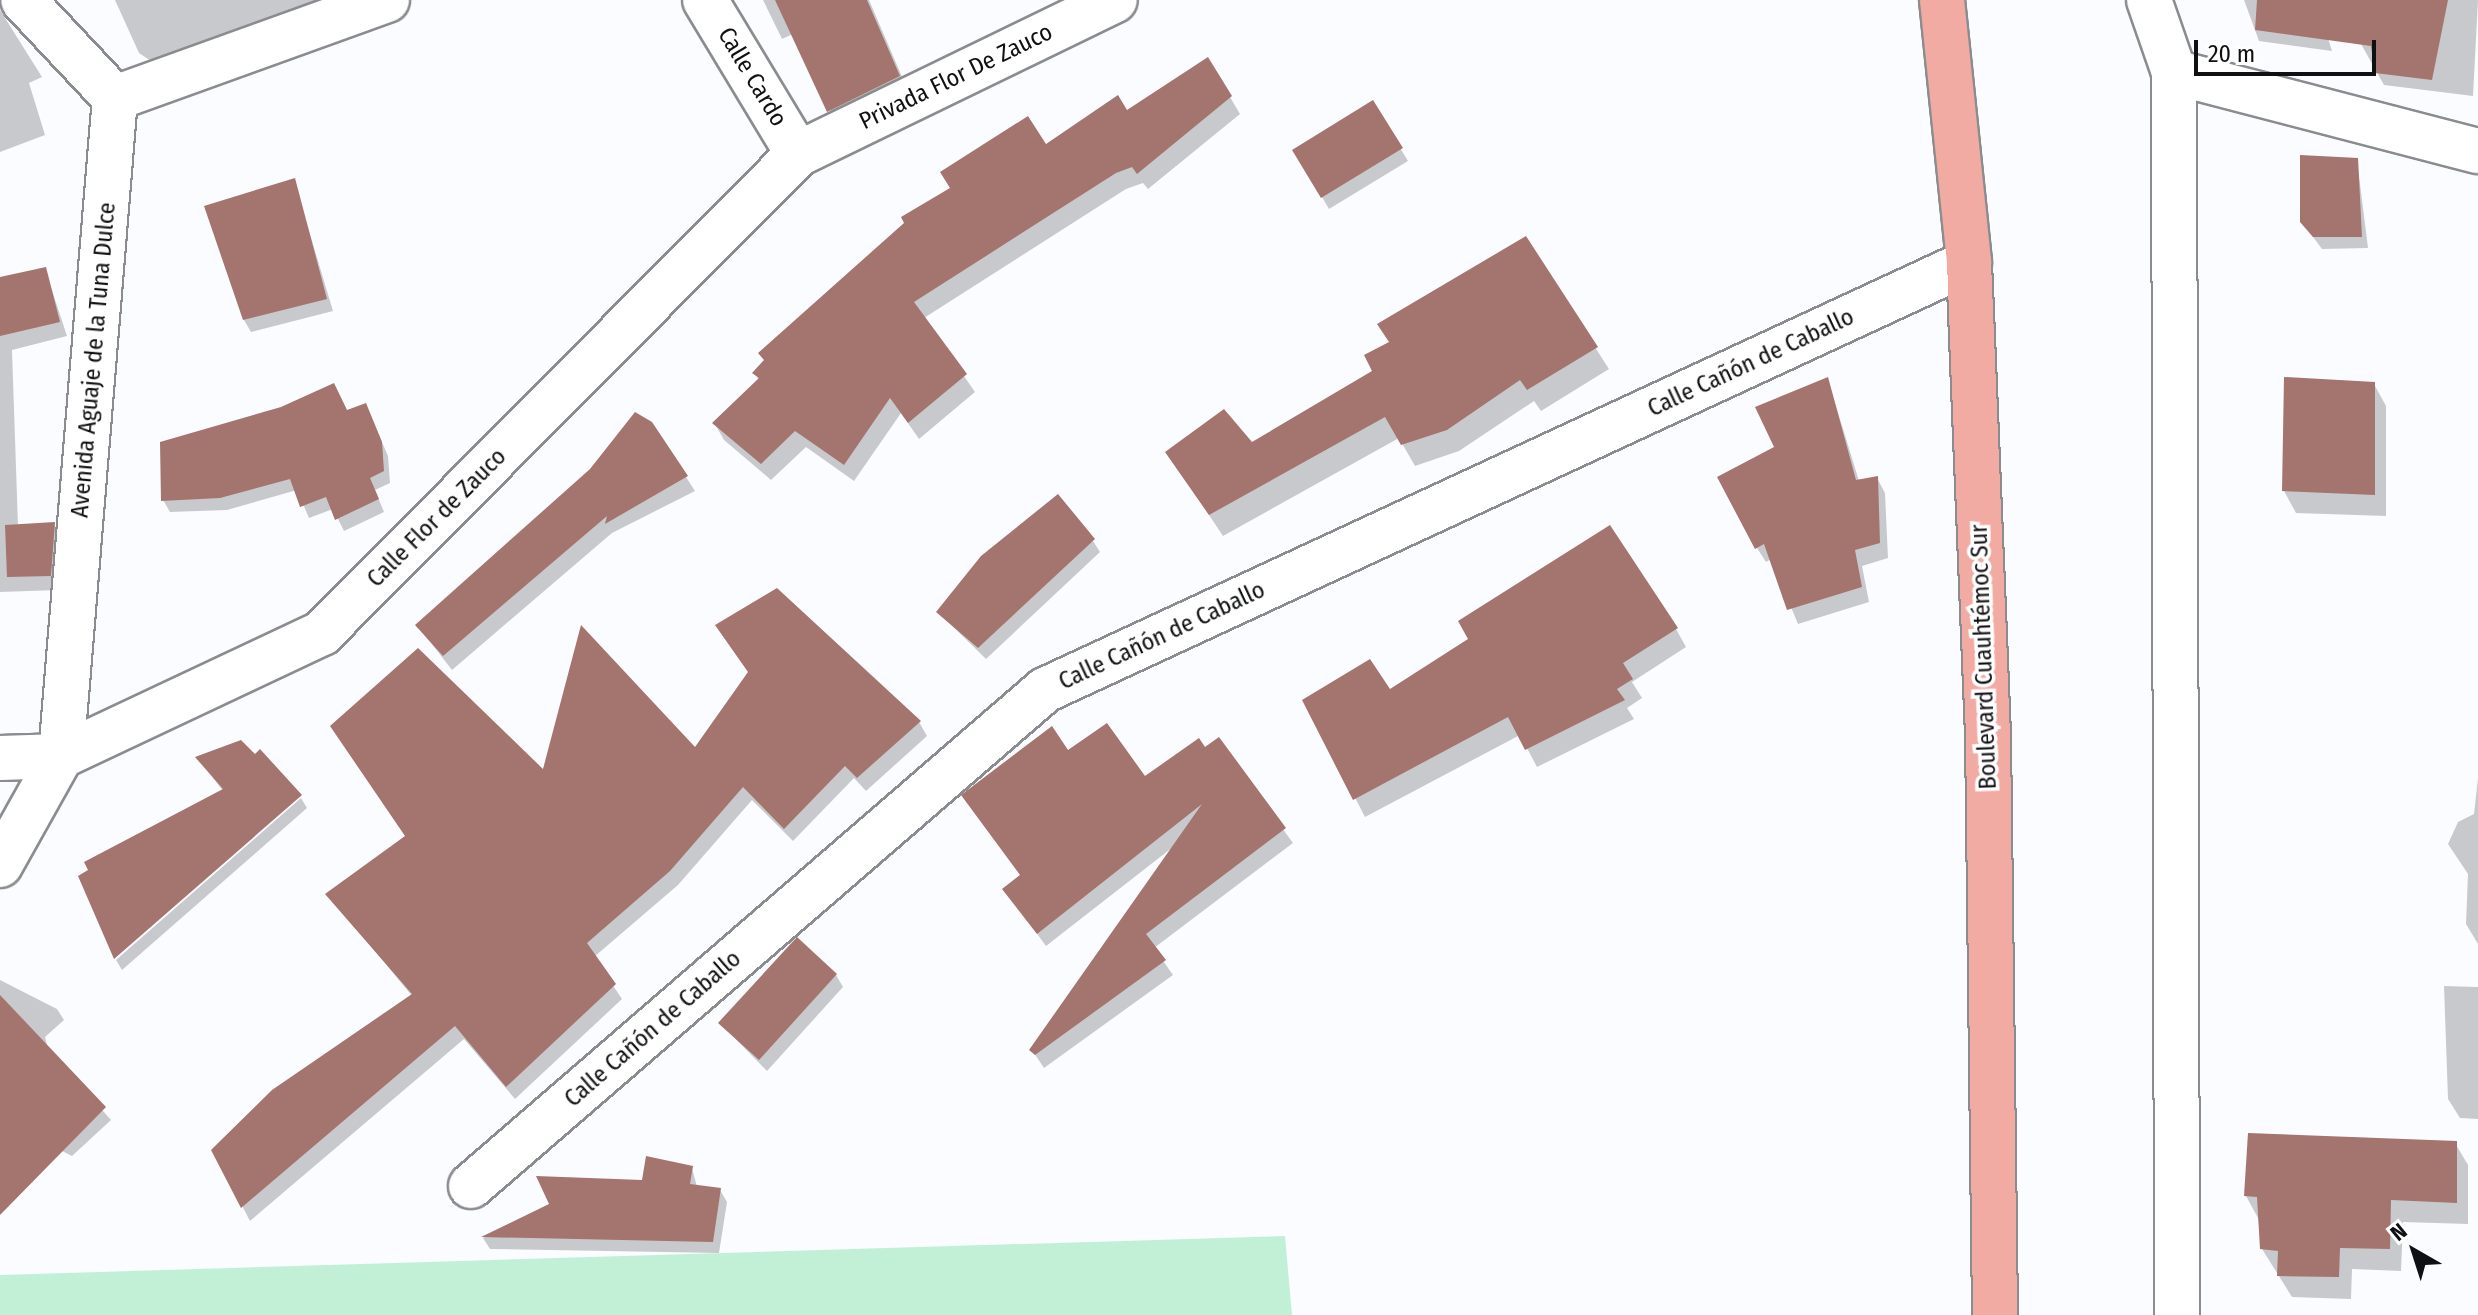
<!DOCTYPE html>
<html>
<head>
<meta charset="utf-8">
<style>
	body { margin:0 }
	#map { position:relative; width:2478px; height:1315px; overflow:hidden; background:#fafcff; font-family:"Fira Sans Condensed",sans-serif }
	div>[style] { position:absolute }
	.green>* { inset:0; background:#c2f0d6 }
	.shadow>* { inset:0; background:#0003 }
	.building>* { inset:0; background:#a4746e }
	.roads { filter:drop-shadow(2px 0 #8a8c8f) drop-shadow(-2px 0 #8a8c8f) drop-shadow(0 2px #8a8c8f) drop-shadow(0 -2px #8a8c8f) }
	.street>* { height:44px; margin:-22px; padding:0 22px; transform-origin:22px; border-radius:22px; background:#fff }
	.secondary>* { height:44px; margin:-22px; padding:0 22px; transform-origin:22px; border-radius:22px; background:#fff }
	.primary>* { height:44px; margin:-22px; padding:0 22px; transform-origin:22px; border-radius:22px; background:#f1aba3 }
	span { translate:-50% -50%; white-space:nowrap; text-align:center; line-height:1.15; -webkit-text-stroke:7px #fff; paint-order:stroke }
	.street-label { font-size:24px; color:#0f1011 }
	.north { position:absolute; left:2374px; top:1211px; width:80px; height:80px; -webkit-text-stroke:6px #fff; paint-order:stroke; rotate:321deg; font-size:22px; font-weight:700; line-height:32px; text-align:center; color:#0f1011 }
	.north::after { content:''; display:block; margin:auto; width:28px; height:36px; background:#0f1011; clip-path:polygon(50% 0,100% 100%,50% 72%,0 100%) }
	.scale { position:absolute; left:2194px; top:40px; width:182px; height:36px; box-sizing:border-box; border:4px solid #0f1011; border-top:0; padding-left:10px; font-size:24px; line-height:28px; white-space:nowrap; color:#0f1011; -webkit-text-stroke:6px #fff; paint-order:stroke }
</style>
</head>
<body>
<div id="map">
	<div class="green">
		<div style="clip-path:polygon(1285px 1236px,1292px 1315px,0 1315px,0 1275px)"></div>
	</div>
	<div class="shadow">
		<div style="clip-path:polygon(115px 0,347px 0,154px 63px,139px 53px)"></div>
		<div style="clip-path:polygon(763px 0,869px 0,912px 100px,842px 134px,793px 34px,782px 39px)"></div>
		<div style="clip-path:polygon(2244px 0,2316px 0,2332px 51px,2259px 41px)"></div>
		<div style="clip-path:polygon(2367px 0,2478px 0,2473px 96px,2384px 85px,2361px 44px)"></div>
		<div style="clip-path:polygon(0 10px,42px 77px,29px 83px,45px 135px,0 152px)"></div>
		<div style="clip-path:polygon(1230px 97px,1240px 114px,1148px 189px,1143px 183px,1126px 189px,924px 318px,975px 392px,919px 439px,901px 413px,854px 481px,806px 447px,771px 480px,724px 440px,715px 424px,759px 381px,755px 373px,1045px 146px,1127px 112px)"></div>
		<div style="clip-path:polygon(1373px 103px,1408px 161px,1329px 209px,1295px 151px)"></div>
		<div style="clip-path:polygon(2357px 160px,2368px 248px,2322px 249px,2302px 222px)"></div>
		<div style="clip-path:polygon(294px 181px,333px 311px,251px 332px,244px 320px)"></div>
		<div style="clip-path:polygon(1525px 238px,1609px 369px,1541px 411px,1534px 401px,1459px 451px,1415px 466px,1399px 438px,1223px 536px,1167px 452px,1252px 444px,1375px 372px,1390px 343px)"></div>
		<div style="clip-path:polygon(45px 269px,67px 336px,12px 350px,18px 526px,54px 524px,62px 539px,58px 590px,0 592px,0 279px)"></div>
		<div style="clip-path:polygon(1828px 380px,1859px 481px,1877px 478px,1885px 493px,1888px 558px,1862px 566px,1869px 602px,1798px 624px,1771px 559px,1766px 562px,1757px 548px,1777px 448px)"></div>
		<div style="clip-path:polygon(2374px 384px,2386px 406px,2386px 516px,2296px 513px,2284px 491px)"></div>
		<div style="clip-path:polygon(366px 405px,388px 456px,390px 483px,375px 490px,384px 512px,344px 531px,333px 509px,309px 518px,297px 490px,227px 510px,170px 512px,163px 500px)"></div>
		<div style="clip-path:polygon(591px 471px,686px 477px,695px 491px,612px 533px,452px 670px,417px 625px)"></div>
		<div style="clip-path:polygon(1093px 541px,1100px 552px,986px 659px,938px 612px)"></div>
		<div style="clip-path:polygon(1676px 629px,1686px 647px,1632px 682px,1642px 698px,1627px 708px,1634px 719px,1537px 767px,1520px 735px,1365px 817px,1305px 701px,1389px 692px)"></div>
		<div style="clip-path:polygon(919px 722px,927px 736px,866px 791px,854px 778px,793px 841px,752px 800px,678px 885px,594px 957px,622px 999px,515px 1099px,464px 1039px,250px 1221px,213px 1150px,412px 996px,328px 894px,544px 773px)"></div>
		<div style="clip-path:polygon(1218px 740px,1293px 843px,1154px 948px,1173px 975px,1044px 1068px,1032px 1050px,1173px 847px,1046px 946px,1005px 890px,1021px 876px,1067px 752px,1145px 779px)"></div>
		<div style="clip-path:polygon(198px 758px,299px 795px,223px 791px)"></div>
		<div style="clip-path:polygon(2478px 778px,2478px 944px,2466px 924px,2468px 874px,2448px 844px,2458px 822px,2474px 814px)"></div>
		<div style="clip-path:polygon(301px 798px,307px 808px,122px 970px,116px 960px)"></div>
		<div style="clip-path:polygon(836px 975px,843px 987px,767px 1071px,721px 1024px)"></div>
		<div style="clip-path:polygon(0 980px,57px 1009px,64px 1020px,45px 1037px,48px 1049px,111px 1120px,72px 1156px,0 1120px)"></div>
		<div style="clip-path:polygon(2444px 986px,2478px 987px,2478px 1119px,2460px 1118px,2448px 1099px)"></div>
		<div style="clip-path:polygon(2455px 1143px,2468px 1165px,2468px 1224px,2403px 1222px,2401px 1271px,2352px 1269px,2351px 1299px,2292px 1297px,2262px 1249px,2258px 1218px,2246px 1196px)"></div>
		<div style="clip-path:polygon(692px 1168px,697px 1187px,720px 1190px,727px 1202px,719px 1253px,490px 1249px,483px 1238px,552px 1205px)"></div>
	</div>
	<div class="building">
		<div style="clip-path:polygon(775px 0,867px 0,900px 76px,827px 112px)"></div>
		<div style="clip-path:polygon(2257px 0,2448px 0,2432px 80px,2375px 73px,2371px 46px,2255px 30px)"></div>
		<div style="clip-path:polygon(1208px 57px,1232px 96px,1137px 174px,1132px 167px,1116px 173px,914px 302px,967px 374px,908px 423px,890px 398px,844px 465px,795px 431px,761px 464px,712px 423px,759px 378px,752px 373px,764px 360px,758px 353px,904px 223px,901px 217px,950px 188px,940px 172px,1028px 116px,1046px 144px,1118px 95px,1127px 110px)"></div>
		<div style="clip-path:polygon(1373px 100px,1403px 148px,1321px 198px,1292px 150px)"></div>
		<div style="clip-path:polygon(2300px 155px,2358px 158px,2362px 237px,2313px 237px,2300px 222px)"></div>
		<div style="clip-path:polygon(295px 178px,327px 299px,243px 320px,204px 206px)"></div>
		<div style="clip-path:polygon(1526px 236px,1598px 347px,1527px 390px,1520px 380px,1447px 430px,1401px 445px,1385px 417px,1209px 515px,1165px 452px,1224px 409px,1252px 442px,1372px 371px,1364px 355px,1389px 342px,1377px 324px)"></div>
		<div style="clip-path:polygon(46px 267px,60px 322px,0 336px,0 277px)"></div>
		<div style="clip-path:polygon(1828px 377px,1856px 480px,1878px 476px,1880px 543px,1855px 550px,1862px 587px,1787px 610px,1764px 544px,1755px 549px,1717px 477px,1774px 447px,1755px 407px)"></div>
		<div style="clip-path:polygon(2284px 377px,2375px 382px,2375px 495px,2282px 491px)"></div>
		<div style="clip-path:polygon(334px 383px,347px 410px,366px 403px,382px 442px,384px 471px,370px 478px,379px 499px,335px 520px,326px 497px,300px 507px,290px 479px,220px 498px,161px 501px,160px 442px,281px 407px)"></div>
		<div style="clip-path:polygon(635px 412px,652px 422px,688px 476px,605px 524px,607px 516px,443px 656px,415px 625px,590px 469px)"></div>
		<div style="clip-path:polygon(1058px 494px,1095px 539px,978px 648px,936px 612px,981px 556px)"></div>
		<div style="clip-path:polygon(55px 522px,51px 576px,7px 577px,5px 525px)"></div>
		<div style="clip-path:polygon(1610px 525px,1678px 628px,1623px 663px,1633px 679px,1617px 689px,1625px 700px,1525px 750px,1508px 717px,1353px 800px,1302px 700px,1370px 659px,1390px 689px,1468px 639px,1458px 621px)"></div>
		<div style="clip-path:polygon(777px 588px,921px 721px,857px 778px,845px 766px,784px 829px,743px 787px,670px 871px,587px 943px,616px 984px,506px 1087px,455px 1026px,241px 1208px,211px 1150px,272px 1090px,412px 994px,325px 894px,405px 836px,330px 726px,418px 648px,543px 769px,581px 625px,695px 747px,748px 672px,715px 625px)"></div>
		<div style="clip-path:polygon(1107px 723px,1145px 776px,1199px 738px,1205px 747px,1219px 737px,1286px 828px,1146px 934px,1166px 960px,1035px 1055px,1029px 1050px,1202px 804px,1037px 934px,1002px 889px,1020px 875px,961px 795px,1052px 726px,1068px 750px)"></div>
		<div style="clip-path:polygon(241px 740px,255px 754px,260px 749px,302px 795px,114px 959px,78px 876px,88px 870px,84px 862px,223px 789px,195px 757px)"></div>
		<div style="clip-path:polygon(797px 937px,837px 974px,759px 1060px,718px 1023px)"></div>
		<div style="clip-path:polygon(0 995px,106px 1107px,0 1215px)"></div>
		<div style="clip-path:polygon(2248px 1133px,2457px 1141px,2457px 1203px,2391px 1200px,2390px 1249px,2340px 1248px,2339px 1277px,2277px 1276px,2278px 1251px,2260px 1249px,2257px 1197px,2244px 1196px)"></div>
		<div style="clip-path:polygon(646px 1156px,693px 1166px,690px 1184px,721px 1188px,713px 1242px,481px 1237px,549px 1204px,536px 1176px,642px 1180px)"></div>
	</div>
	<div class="roads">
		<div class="street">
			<div style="left:705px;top:0;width:180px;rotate:58.9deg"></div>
			<div style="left:2174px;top:72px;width:314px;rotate:14.6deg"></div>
			<div style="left:115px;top:98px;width:289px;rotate:-19.8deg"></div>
			<div style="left:0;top:758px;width:61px;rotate:-1.9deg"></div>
			<div style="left:61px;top:756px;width:289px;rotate:-25.2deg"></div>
			<div style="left:322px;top:633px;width:675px;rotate:-45.18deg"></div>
			<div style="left:798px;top:154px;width:352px;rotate:-25.9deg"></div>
			<div style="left:0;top:865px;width:125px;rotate:-60.8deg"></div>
			<div style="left:61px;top:756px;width:660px;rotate:-85.31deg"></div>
			<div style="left:115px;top:98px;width:134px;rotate:-133.2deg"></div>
			<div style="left:471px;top:1186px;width:759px;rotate:-40.83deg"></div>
			<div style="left:1045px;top:690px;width:1018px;rotate:-24.85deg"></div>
		</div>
		<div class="secondary">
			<div style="left:2149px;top:0;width:76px;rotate:70.9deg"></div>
			<div style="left:2174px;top:72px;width:1243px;rotate:89.86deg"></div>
		</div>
		<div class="primary">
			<div style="left:1942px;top:0;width:263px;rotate:84.1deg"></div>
			<div style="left:1969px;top:262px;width:472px;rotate:87.7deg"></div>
			<div style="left:1988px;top:734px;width:581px;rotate:89.31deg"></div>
		</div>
	</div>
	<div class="street-label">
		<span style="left:752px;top:77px;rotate:59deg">Calle Cardo</span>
		<span style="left:956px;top:77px;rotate:-26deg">Privada Flor De Zauco</span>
		<span style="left:94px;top:360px;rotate:-85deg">Avenida Aguaje de la Tuna Dulce</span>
		<span style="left:1751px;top:363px;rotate:-25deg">Calle Cañón de Caballo</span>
		<span style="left:437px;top:518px;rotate:-45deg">Calle Flor de Zauco</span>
		<span style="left:1162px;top:636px;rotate:-25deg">Calle Cañón de Caballo</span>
		<span style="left:1984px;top:657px;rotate:-92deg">Boulevard Cuauhtémoc Sur</span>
		<span style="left:653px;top:1029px;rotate:-41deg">Calle Cañón de Caballo</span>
	</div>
	<div class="north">N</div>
	<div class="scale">20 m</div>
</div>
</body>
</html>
